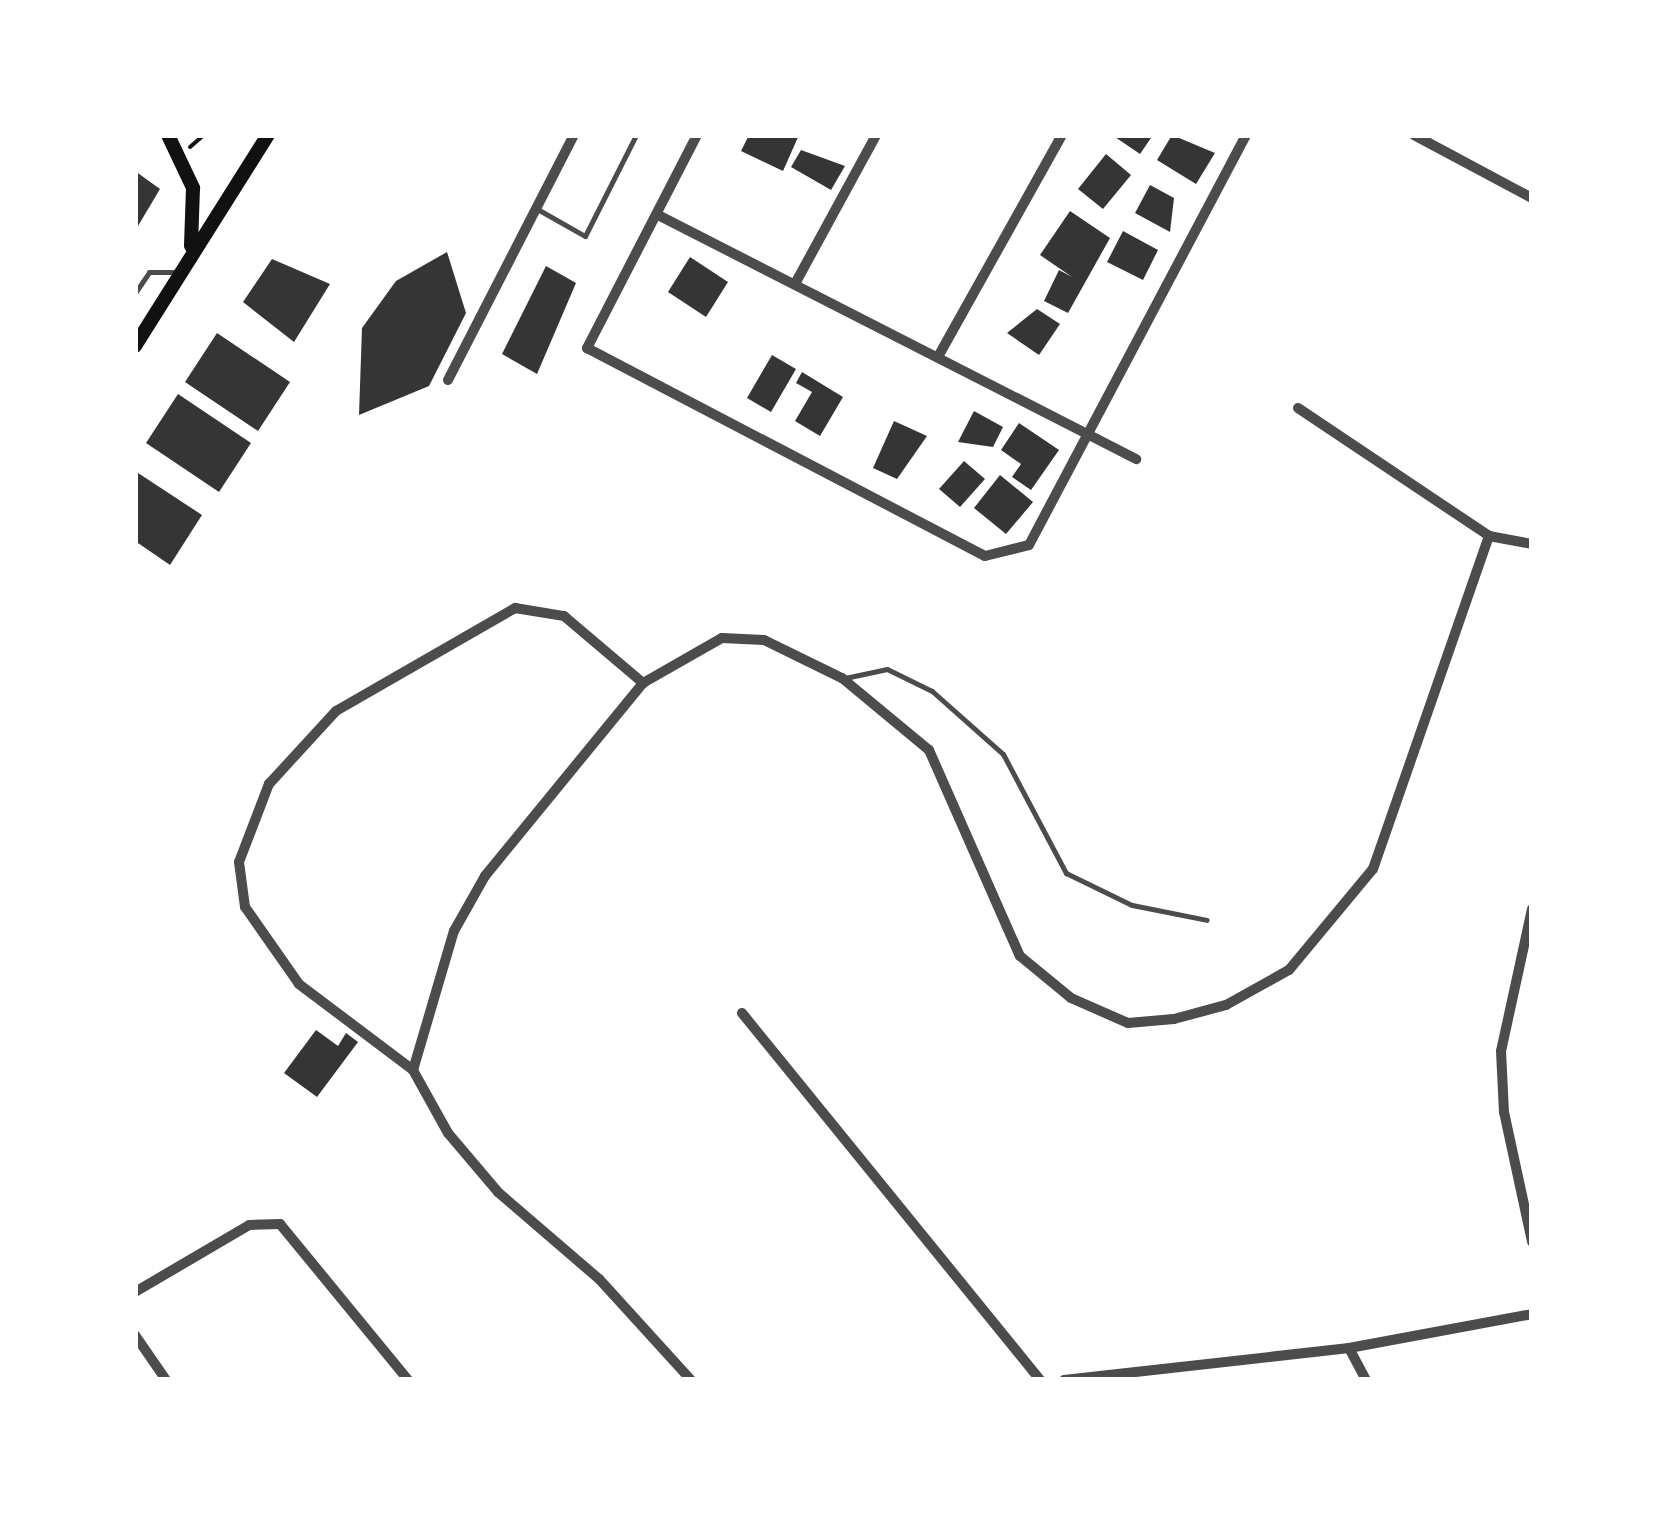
<!DOCTYPE html>
<html>
<head>
<meta charset="utf-8">
<style>
	body { margin:0 }
	#map { position:relative; width:1667px; height:1515px; overflow:hidden; background:#fff; font-family:"Work Sans",sans-serif }
	div>[style] { position:absolute }
	.building>* { inset:0; background:#353535 }
	.path>* { height:4px; margin:-2px; padding:0 2px; transform-origin:2px; border-radius:2px; background:#111 }
	.service>* { height:5px; margin:-2.5px; padding:0 2.5px; transform-origin:2.5px; border-radius:2.5px; background:#4c4c4c }
	.minor>* { height:10px; margin:-5px; padding:0 5px; transform-origin:5px; border-radius:5px; background:#4c4c4c }
	.secondary>* { height:14px; margin:-7px; padding:0 7px; transform-origin:7px; border-radius:7px; background:#111 }
	span { translate:-50% -50%; white-space:nowrap; text-align:center; line-height:1.15; -webkit-text-stroke:8px #fff; paint-order:stroke }
	.frame { position:absolute; inset:0; border:138px solid #fff; pointer-events:none }
</style>
</head>
<body>
<div id="map">
	<div class="building">
		<div style="clip-path:polygon(749px 135px,799px 135px,783px 171px,741px 151px)"></div>
		<div style="clip-path:polygon(1112px 135px,1153px 135px,1140px 154px)"></div>
		<div style="clip-path:polygon(1172px 135px,1215px 153px,1196px 184px,1157px 160px)"></div>
		<div style="clip-path:polygon(801px 150px,845px 166px,831px 190px,791px 167px)"></div>
		<div style="clip-path:polygon(1106px 154px,1131px 175px,1103px 209px,1078px 189px)"></div>
		<div style="clip-path:polygon(135px 171px,160px 189px,135px 231px)"></div>
		<div style="clip-path:polygon(1150px 185px,1174px 198px,1170px 232px,1135px 213px)"></div>
		<div style="clip-path:polygon(1070px 211px,1110px 238px,1068px 313px,1044px 301px,1059px 270px,1072px 277px,1040px 255px)"></div>
		<div style="clip-path:polygon(1123px 231px,1158px 250px,1143px 280px,1107px 262px)"></div>
		<div style="clip-path:polygon(447px 252px,466px 313px,429px 386px,359px 415px,362px 328px,396px 281px)"></div>
		<div style="clip-path:polygon(690px 257px,728px 282px,706px 317px,668px 292px)"></div>
		<div style="clip-path:polygon(272px 259px,330px 284px,294px 342px,243px 302px)"></div>
		<div style="clip-path:polygon(546px 266px,576px 283px,537px 374px,502px 354px)"></div>
		<div style="clip-path:polygon(1037px 309px,1060px 324px,1039px 355px,1007px 333px)"></div>
		<div style="clip-path:polygon(217px 333px,290px 382px,258px 431px,185px 382px)"></div>
		<div style="clip-path:polygon(772px 355px,796px 369px,771px 412px,747px 398px)"></div>
		<div style="clip-path:polygon(802px 372px,843px 397px,820px 436px,795px 421px,812px 392px,796px 383px)"></div>
		<div style="clip-path:polygon(178px 394px,251px 443px,219px 492px,146px 443px)"></div>
		<div style="clip-path:polygon(974px 411px,1003px 427px,993px 447px,958px 442px)"></div>
		<div style="clip-path:polygon(894px 421px,927px 436px,897px 479px,873px 468px)"></div>
		<div style="clip-path:polygon(1019px 423px,1059px 450px,1031px 490px,1012px 477px,1021px 464px,1001px 450px)"></div>
		<div style="clip-path:polygon(964px 461px,985px 479px,960px 507px,939px 489px)"></div>
		<div style="clip-path:polygon(135px 471px,202px 515px,170px 565px,135px 541px)"></div>
		<div style="clip-path:polygon(1000px 475px,1033px 502px,1006px 534px,974px 508px)"></div>
		<div style="clip-path:polygon(316px 1030px,338px 1046px,346px 1033px,358px 1042px,317px 1097px,284px 1073px)"></div>
	</div>
	<div class="path">
		<div style="left:190px;top:147px;width:18px;rotate:-41deg"></div>
	</div>
	<div class="service">
		<div style="left:539px;top:210px;width:53px;rotate:29.5deg"></div>
		<div style="left:585px;top:236px;width:113px;rotate:-63.2deg"></div>
		<div style="left:135px;top:293px;width:25px;rotate:-56deg"></div>
		<div style="left:149px;top:272px;width:29px"></div>
		<div style="left:845px;top:678px;width:43px;rotate:-12.1deg"></div>
		<div style="left:887px;top:669px;width:50px;rotate:26.1deg"></div>
		<div style="left:932px;top:691px;width:95px;rotate:41.6deg"></div>
		<div style="left:1003px;top:754px;width:135px;rotate:62.1deg"></div>
		<div style="left:1066px;top:873px;width:73px;rotate:25.9deg"></div>
		<div style="left:1132px;top:905px;width:76px;rotate:11.3deg"></div>
	</div>
	<div class="minor">
		<div style="left:697px;top:135px;width:240px;rotate:117.3deg"></div>
		<div style="left:587px;top:348px;width:449px;rotate:27.6deg"></div>
		<div style="left:985px;top:556px;width:45px;rotate:-14deg"></div>
		<div style="left:1029px;top:545px;width:464px;rotate:-62.1deg"></div>
		<div style="left:1414px;top:135px;width:134px;rotate:28.1deg"></div>
		<div style="left:658px;top:215px;width:537px;rotate:27.04deg"></div>
		<div style="left:796px;top:282px;width:167px;rotate:-61.4deg"></div>
		<div style="left:939px;top:355px;width:252px;rotate:-60.8deg"></div>
		<div style="left:448px;top:380px;width:276px;rotate:-62.8deg"></div>
		<div style="left:1298px;top:408px;width:230px;rotate:33.8deg"></div>
		<div style="left:1489px;top:536px;width:44px;rotate:10.5deg"></div>
		<div style="left:1532px;top:909px;width:145px;rotate:102.3deg"></div>
		<div style="left:1501px;top:1051px;width:61px;rotate:87.2deg"></div>
		<div style="left:1504px;top:1112px;width:133px;rotate:77.8deg"></div>
		<div style="left:742px;top:1013px;width:473px;rotate:50.9deg"></div>
		<div style="left:413px;top:1070px;width:143px;rotate:-143deg"></div>
		<div style="left:299px;top:984px;width:94px;rotate:-125deg"></div>
		<div style="left:245px;top:907px;width:45px;rotate:-97.6deg"></div>
		<div style="left:239px;top:862px;width:84px;rotate:-69deg"></div>
		<div style="left:269px;top:784px;width:99px;rotate:-47.5deg"></div>
		<div style="left:336px;top:711px;width:207px;rotate:-29.9deg"></div>
		<div style="left:515px;top:608px;width:50px;rotate:9.3deg"></div>
		<div style="left:564px;top:616px;width:104px;rotate:40.3deg"></div>
		<div style="left:135px;top:1292px;width:132px;rotate:-30.4deg"></div>
		<div style="left:249px;top:1225px;width:31px;rotate:-2deg"></div>
		<div style="left:280px;top:1224px;width:202px;rotate:50.6deg"></div>
		<div style="left:135px;top:1335px;width:55px;rotate:55.4deg"></div>
		<div style="left:1349px;top:1348px;width:36px;rotate:62deg"></div>
		<div style="left:691px;top:1380px;width:137px;rotate:-132.3deg"></div>
		<div style="left:599px;top:1279px;width:133px;rotate:-139.3deg"></div>
		<div style="left:498px;top:1192px;width:77px;rotate:-130.3deg"></div>
		<div style="left:448px;top:1133px;width:72px;rotate:-119.1deg"></div>
		<div style="left:413px;top:1070px;width:145px;rotate:-73.6deg"></div>
		<div style="left:454px;top:931px;width:63px;rotate:-60.6deg"></div>
		<div style="left:485px;top:876px;width:249px;rotate:-50.7deg"></div>
		<div style="left:643px;top:683px;width:91px;rotate:-29.7deg"></div>
		<div style="left:722px;top:638px;width:42px;rotate:2.7deg"></div>
		<div style="left:764px;top:640px;width:87px;rotate:26deg"></div>
		<div style="left:842px;top:678px;width:113px;rotate:39.6deg"></div>
		<div style="left:929px;top:750px;width:225px;rotate:66.2deg"></div>
		<div style="left:1020px;top:956px;width:66px;rotate:39.5deg"></div>
		<div style="left:1071px;top:998px;width:62px;rotate:23.7deg"></div>
		<div style="left:1128px;top:1023px;width:46px;rotate:-5deg"></div>
		<div style="left:1174px;top:1019px;width:54px;rotate:-15.1deg"></div>
		<div style="left:1226px;top:1005px;width:72px;rotate:-29.1deg"></div>
		<div style="left:1289px;top:970px;width:131px;rotate:-50.3deg"></div>
		<div style="left:1373px;top:869px;width:353px;rotate:-70.8deg"></div>
		<div style="left:1064px;top:1380px;width:287px;rotate:-6.4deg"></div>
		<div style="left:1349px;top:1348px;width:186px;rotate:-10.5deg"></div>
	</div>
	<div class="secondary">
		<div style="left:168px;top:135px;width:59px;rotate:64.7deg"></div>
		<div style="left:193px;top:188px;width:58px;rotate:92deg"></div>
		<div style="left:135px;top:346px;width:249px;rotate:-57.8deg"></div>
	</div>
	<div class="frame"></div>
</div>
</body>
</html>
